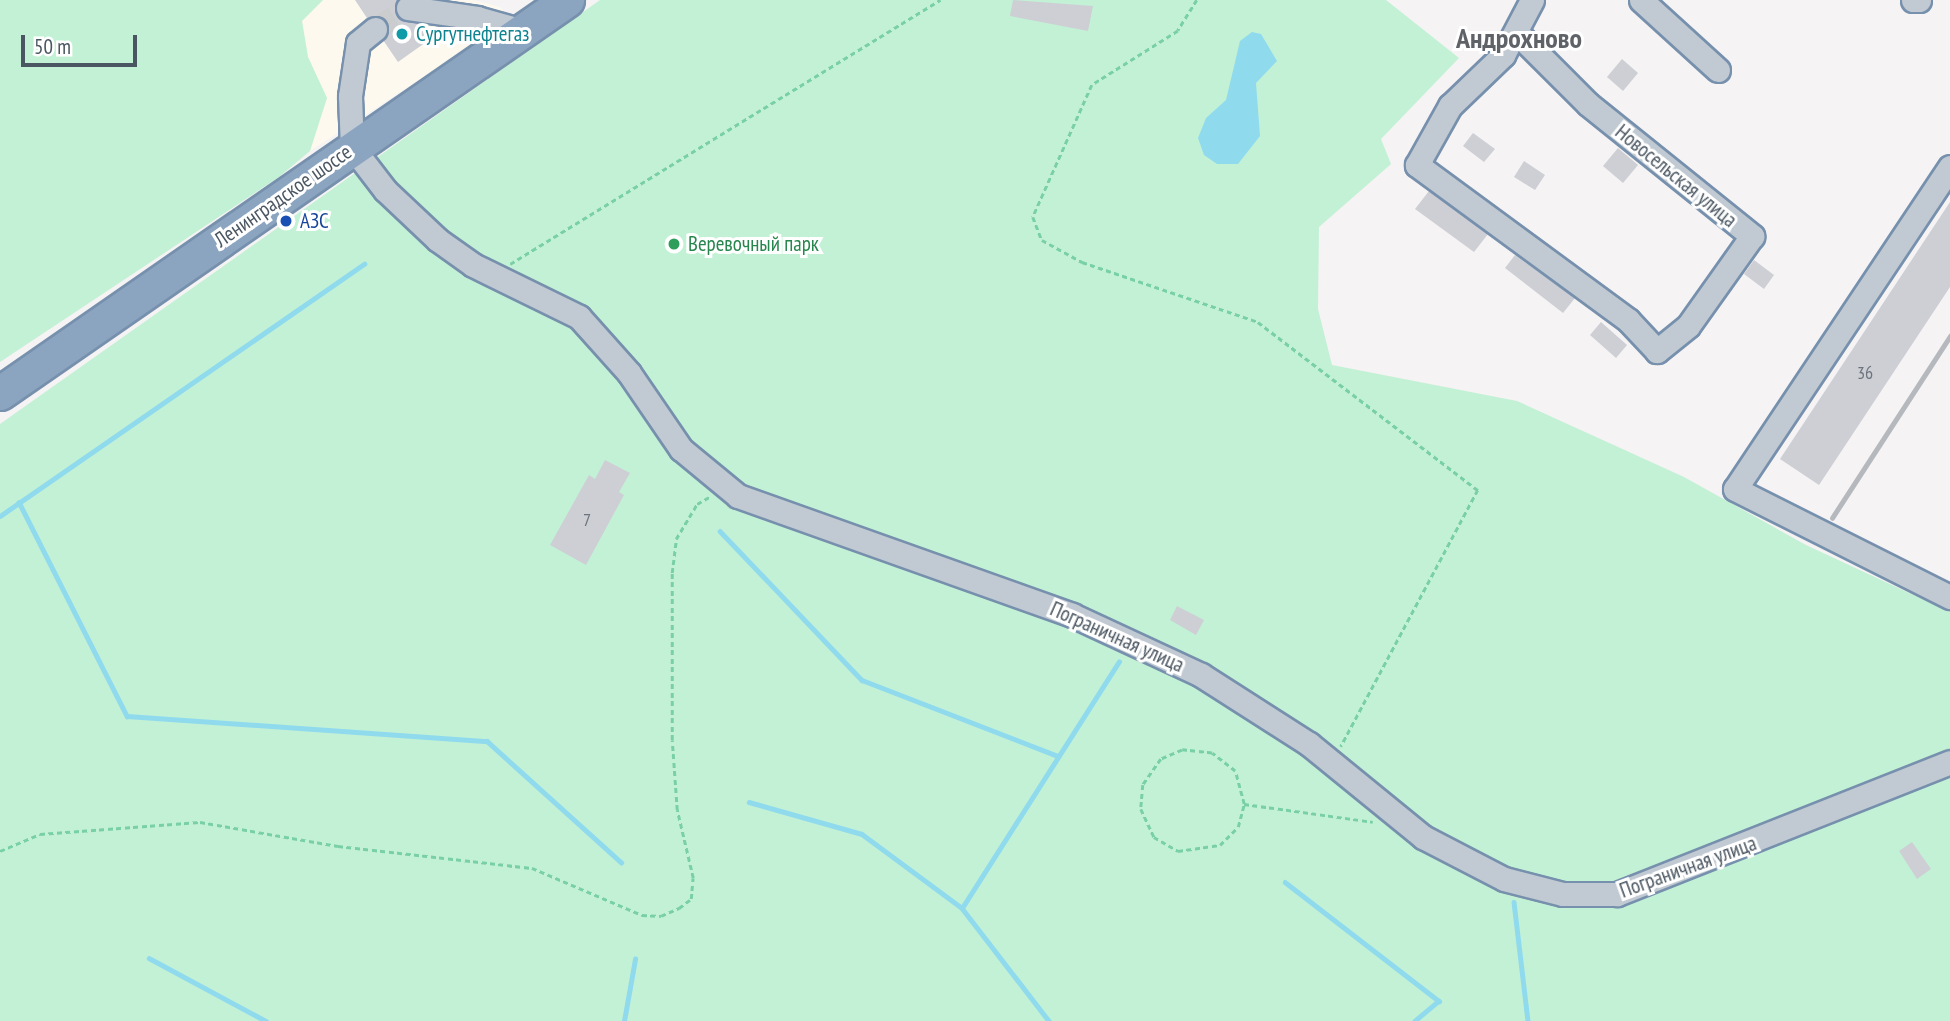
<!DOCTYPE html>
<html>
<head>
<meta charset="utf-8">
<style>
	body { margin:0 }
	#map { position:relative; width:1950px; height:1021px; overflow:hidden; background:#f5f3f3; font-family:"PT Sans Narrow",sans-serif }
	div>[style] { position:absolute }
	.commercial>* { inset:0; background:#fdf9ef }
	.green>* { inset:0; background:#c3f1d5 }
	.water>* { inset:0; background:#90daee }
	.stream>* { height:4.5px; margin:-2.25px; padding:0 2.25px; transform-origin:2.25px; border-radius:2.25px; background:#90daee }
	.building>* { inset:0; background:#cdcfd5 }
	.minor-tunnel>* { height:23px; margin-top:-11.5px; transform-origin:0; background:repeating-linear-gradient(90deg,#caccce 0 23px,transparent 0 34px) }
	.path>* { height:2.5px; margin-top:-1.25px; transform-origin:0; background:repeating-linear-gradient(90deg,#7ad0a6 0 5px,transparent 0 8.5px) }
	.roads { filter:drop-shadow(2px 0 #7690ad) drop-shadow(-2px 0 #7690ad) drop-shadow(0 2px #7690ad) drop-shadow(0 -2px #7690ad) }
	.minor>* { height:23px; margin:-11.5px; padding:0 11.5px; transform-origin:11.5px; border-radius:11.5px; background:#c1cad2 }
	.highway>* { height:33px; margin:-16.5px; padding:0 16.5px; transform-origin:16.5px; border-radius:16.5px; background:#8ba5c1 }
	.rail>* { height:4.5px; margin:-2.25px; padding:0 2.25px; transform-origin:2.25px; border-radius:2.25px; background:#b5b8bd }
	.dots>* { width:19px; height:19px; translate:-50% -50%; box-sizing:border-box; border:4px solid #fff; border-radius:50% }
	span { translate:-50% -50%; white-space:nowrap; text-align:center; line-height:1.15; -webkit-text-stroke:6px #fff; paint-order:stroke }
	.number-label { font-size:18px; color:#6b747e }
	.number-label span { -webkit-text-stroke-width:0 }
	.culture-label { font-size:21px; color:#0d838f }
	.left { translate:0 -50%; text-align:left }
	.street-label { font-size:21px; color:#4a5661 }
	.transit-label { font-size:21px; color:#164399 }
	.leisure-label { font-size:21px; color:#27864d }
	.district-label { font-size:28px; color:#5f6368; font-weight:700 }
	.scale { position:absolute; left:21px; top:35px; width:116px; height:32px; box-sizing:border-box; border:4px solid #4a5661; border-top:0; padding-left:9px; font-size:21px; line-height:24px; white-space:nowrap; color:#4a5661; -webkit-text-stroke:5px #fff; paint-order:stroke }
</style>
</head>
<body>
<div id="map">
	<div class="commercial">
		<div style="clip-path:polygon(323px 0,474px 0,500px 7px,511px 20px,310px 151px,327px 98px,308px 57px,302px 21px)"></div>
	</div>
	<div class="green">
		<div style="clip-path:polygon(0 0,323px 0,302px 21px,308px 57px,327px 98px,310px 151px,279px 177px,0 362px)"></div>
		<div style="clip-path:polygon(600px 0,1386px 0,1459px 58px,1381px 139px,1391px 164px,1319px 227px,1318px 309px,1332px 365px,1517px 401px,1684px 477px,1806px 545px,1950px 612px,1950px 1021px,0 1021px,0 424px)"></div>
	</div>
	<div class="water">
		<div style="clip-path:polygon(1252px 32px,1261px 34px,1277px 61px,1256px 83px,1260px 136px,1238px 164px,1217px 164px,1204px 155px,1198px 138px,1206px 118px,1226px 100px,1240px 41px)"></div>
	</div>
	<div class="stream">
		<div style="left:19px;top:502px;width:240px;rotate:63.2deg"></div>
		<div style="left:127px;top:716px;width:361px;rotate:4deg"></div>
		<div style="left:487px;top:741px;width:181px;rotate:42.1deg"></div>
		<div style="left:0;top:516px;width:443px;rotate:-34.7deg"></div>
		<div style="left:720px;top:531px;width:206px;rotate:46.4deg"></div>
		<div style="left:862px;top:680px;width:210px;rotate:21.2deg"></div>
		<div style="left:749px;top:802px;width:117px;rotate:15.8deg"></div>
		<div style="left:862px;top:834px;width:124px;rotate:36.5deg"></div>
		<div style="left:962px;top:908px;width:143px;rotate:52.4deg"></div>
		<div style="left:1285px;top:882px;width:195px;rotate:37.7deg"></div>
		<div style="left:1439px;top:1001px;width:31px;rotate:140deg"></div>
		<div style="left:1514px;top:902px;width:120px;rotate:83.3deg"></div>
		<div style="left:962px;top:908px;width:292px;rotate:-57.5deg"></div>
		<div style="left:149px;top:958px;width:133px;rotate:28.3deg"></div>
		<div style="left:624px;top:1021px;width:63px;rotate:-79.9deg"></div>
	</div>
	<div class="building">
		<div style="clip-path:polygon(355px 0,397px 0,399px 18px,418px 24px,429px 40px,398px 62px,383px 40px,386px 21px,367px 18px)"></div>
		<div style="clip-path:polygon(1013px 0,1093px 6px,1088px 31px,1010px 16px)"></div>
		<div style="clip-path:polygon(1622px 59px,1638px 73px,1623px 91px,1607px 77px)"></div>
		<div style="clip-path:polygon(1473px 133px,1495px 149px,1484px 162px,1463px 146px)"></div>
		<div style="clip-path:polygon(1618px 148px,1638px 165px,1623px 183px,1603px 166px)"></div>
		<div style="clip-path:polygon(1524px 161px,1545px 175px,1535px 190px,1514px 177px)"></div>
		<div style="clip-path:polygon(1429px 191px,1488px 234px,1474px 252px,1415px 209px)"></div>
		<div style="clip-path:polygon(1950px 202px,1950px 287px,1819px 485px,1780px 459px)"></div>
		<div style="clip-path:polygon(1515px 255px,1575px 298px,1563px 313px,1505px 268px)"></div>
		<div style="clip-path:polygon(1754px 260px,1774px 275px,1764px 289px,1744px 274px)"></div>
		<div style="clip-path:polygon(1601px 322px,1627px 345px,1616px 358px,1590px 335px)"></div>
		<div style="clip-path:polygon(605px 460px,630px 473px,619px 492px,624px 495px,586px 565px,550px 545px,589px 475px,595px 479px)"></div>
		<div style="clip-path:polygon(1177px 606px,1204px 620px,1196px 635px,1170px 620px)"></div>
		<div style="clip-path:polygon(1912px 842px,1931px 869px,1917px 879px,1899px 851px)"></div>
	</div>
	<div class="minor-tunnel">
		<div style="left:375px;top:29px;width:39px;rotate:-32deg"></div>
	</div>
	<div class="path">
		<div style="left:1197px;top:0;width:36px;rotate:122deg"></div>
		<div style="left:1178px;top:31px;width:102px;rotate:147.9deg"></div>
		<div style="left:1092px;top:85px;width:145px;rotate:114.1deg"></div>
		<div style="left:1033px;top:217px;width:25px;rotate:69deg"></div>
		<div style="left:1042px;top:240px;width:46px;rotate:28.8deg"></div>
		<div style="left:1082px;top:262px;width:186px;rotate:18.8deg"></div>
		<div style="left:1258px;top:322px;width:277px;rotate:37.4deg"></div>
		<div style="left:1478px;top:490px;width:291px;rotate:118.1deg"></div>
		<div style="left:510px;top:264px;width:505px;rotate:-31.55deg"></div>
		<div style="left:1244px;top:804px;width:34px;rotate:-105deg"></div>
		<div style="left:1235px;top:771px;width:29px;rotate:-142deg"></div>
		<div style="left:1212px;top:753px;width:30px;rotate:-174deg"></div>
		<div style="left:1182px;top:750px;width:23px;rotate:157deg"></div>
		<div style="left:1161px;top:759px;width:32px;rotate:125deg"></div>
		<div style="left:1143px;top:785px;width:24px;rotate:95deg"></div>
		<div style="left:1141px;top:809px;width:31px;rotate:65deg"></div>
		<div style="left:1154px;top:837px;width:28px;rotate:30deg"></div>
		<div style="left:1178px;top:851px;width:42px;rotate:-8.1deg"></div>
		<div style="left:1220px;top:845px;width:25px;rotate:-45deg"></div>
		<div style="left:1238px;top:827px;width:24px;rotate:-75deg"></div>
		<div style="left:1244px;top:804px;width:130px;rotate:7.9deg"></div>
		<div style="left:0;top:851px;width:43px;rotate:-23deg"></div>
		<div style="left:40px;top:834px;width:160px;rotate:-4.3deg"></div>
		<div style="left:200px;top:822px;width:140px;rotate:9.9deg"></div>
		<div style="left:338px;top:846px;width:195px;rotate:6.5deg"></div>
		<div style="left:532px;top:868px;width:120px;rotate:23.1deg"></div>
		<div style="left:642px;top:915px;width:19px;rotate:3deg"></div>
		<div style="left:661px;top:916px;width:20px;rotate:-24deg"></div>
		<div style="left:679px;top:908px;width:15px;rotate:-37deg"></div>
		<div style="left:691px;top:899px;width:21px;rotate:-85deg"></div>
		<div style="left:693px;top:878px;width:70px;rotate:-103.2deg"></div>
		<div style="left:677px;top:810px;width:70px;rotate:-94.1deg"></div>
		<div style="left:672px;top:740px;width:167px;rotate:-90deg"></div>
		<div style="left:672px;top:573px;width:34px;rotate:-83deg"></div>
		<div style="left:676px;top:539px;width:41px;rotate:-59deg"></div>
		<div style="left:697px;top:504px;width:14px;rotate:-30deg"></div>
	</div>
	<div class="roads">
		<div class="minor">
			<div style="left:1641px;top:0;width:104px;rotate:42.3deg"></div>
			<div style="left:1913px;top:0;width:6px"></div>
			<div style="left:408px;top:8px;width:70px;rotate:8.2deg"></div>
			<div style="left:477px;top:18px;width:48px;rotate:15.8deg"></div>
			<div style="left:375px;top:29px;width:22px;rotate:141deg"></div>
			<div style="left:358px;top:43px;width:54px;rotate:98.6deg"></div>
			<div style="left:350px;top:96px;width:51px;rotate:87.8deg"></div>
			<div style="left:352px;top:147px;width:54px;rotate:52.5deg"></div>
			<div style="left:385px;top:190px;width:73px;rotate:43.3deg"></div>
			<div style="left:438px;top:240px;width:43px;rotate:35.5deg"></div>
			<div style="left:473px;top:265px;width:118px;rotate:26.1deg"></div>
			<div style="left:579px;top:317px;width:75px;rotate:48.2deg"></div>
			<div style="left:629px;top:373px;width:92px;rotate:55.6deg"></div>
			<div style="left:681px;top:449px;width:74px;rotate:39.5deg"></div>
			<div style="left:738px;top:496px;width:355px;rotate:19.6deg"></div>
			<div style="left:1072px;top:615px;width:142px;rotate:24.9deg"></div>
			<div style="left:1201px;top:675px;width:128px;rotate:32.6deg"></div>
			<div style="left:1309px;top:744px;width:147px;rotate:39.2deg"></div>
			<div style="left:1423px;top:837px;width:91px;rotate:27.4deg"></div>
			<div style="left:1504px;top:879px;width:61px;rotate:14.3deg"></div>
			<div style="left:1563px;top:894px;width:54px"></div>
			<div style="left:1617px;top:894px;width:358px;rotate:-21.6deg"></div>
			<div style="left:1517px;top:33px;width:100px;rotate:45deg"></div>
			<div style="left:1588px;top:104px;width:211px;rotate:38.8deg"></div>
			<div style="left:1752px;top:236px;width:110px;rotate:125.4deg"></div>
			<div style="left:1688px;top:326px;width:40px;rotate:141deg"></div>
			<div style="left:1657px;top:351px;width:42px;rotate:-133.1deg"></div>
			<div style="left:1628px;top:320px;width:262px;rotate:-143.7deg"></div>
			<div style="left:1417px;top:165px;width:68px;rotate:-60.8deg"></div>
			<div style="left:1450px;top:106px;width:74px;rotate:-43.9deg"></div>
			<div style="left:1503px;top:55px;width:62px;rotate:-62.2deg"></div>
			<div style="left:1950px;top:167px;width:387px;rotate:123.7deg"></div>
			<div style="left:1735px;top:489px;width:241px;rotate:26.7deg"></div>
		</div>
		<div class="highway">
			<div style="left:0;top:393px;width:690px;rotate:-34.73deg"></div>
		</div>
	</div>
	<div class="rail">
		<div style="left:1832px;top:518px;width:217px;rotate:-57deg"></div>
	</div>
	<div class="dots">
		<div style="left:402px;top:34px;background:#0f9aa8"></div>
		<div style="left:286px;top:221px;background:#1a4fb4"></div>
		<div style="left:674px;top:244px;background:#2e9e5b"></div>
	</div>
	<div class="number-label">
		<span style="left:1865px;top:373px">36</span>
		<span style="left:587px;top:520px">7</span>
	</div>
	<div class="culture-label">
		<span class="left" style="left:416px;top:34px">Сургутнефтегаз</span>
	</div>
	<div class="street-label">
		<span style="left:1676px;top:176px;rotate:39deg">Новосельская улица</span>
		<span style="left:283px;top:196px;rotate:-35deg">Ленинградское шоссе</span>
		<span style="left:1117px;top:637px;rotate:24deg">Пограничная улица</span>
		<span style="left:1688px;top:867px;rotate:-20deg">Пограничная улица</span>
	</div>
	<div class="transit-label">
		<span class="left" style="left:300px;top:221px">АЗС</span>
	</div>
	<div class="leisure-label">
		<span class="left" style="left:688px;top:244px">Веревочный парк</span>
	</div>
	<div class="district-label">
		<span style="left:1519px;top:38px">Андрохново</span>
	</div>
	<div class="scale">50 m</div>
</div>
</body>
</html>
